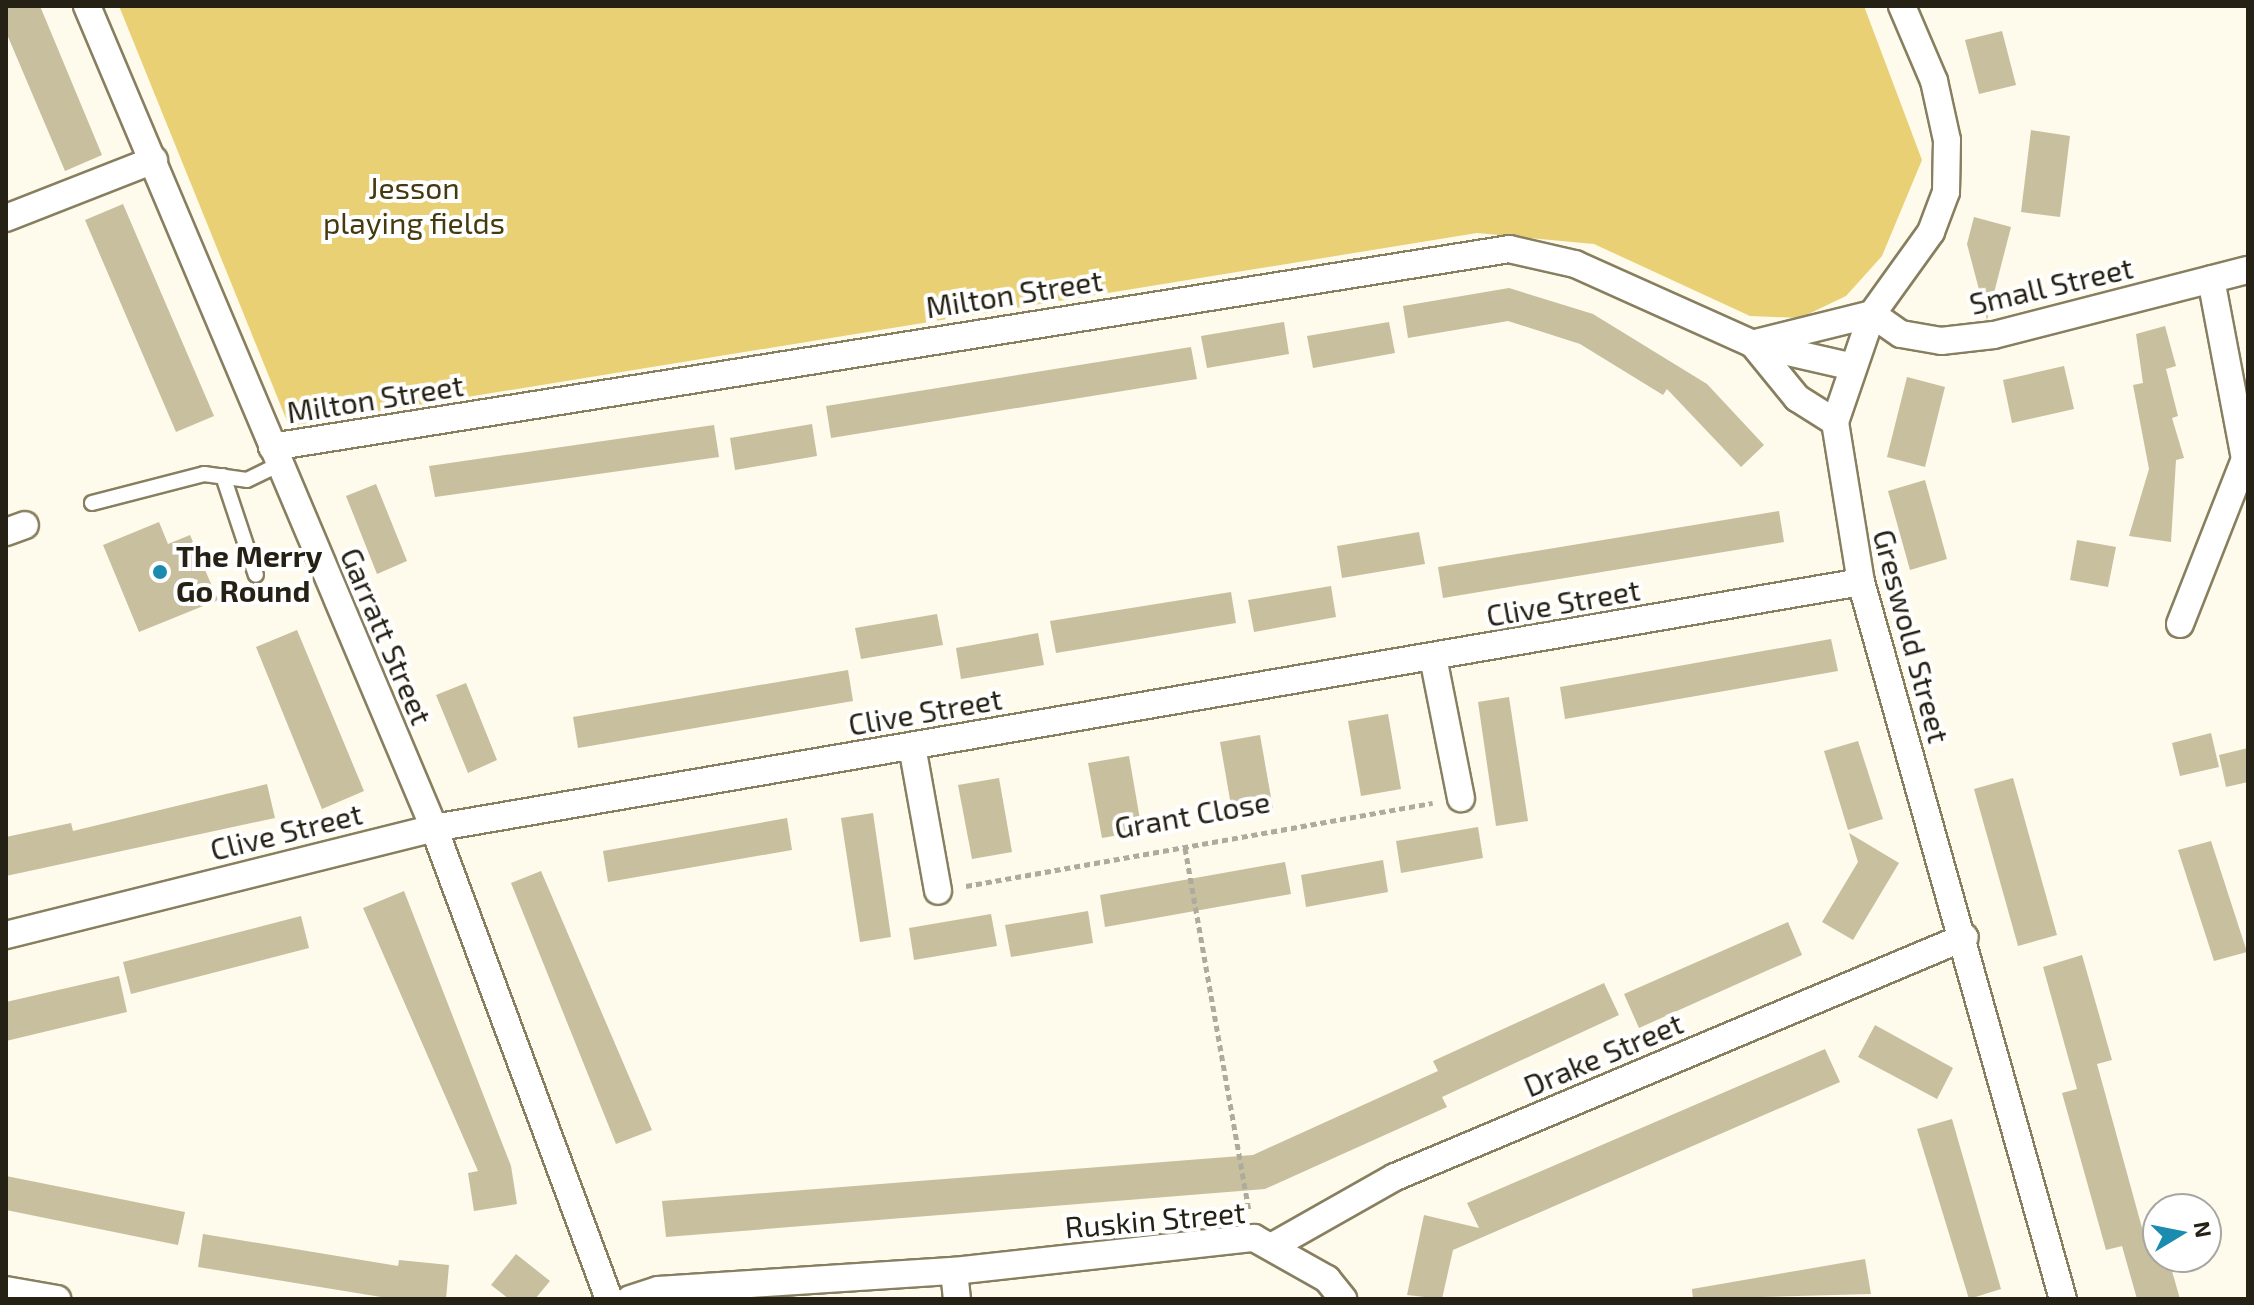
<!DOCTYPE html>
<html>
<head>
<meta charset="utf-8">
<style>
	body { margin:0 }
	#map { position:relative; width:2254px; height:1305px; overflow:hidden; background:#fefaec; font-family:"Exo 2",sans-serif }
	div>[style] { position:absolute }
	.green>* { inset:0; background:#e9d075 }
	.building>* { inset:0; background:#c8bf9e }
	.path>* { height:5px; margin-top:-2.5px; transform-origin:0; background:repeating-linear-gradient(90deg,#aeaa9c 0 6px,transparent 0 10px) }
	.roads { filter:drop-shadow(2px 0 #877f5f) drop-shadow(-2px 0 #877f5f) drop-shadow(0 2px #877f5f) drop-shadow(0 -2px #877f5f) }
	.lane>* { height:14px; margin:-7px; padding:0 7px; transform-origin:7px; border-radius:7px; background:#fff }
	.street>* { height:26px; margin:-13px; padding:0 13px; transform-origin:13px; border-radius:13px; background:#fff }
	.dots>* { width:22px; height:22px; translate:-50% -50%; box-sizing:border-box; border:4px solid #fff; border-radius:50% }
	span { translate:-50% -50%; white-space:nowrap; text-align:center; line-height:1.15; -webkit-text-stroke:8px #fff; paint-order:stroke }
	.park-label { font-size:30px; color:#453a0e }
	.street-label { font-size:30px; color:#252114 }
	.poi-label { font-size:30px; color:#252114; font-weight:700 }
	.left { translate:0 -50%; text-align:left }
	.frame { position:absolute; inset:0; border:8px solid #252114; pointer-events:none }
	.north { position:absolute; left:2142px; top:1193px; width:80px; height:80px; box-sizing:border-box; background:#fff; border:2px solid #a8a6a1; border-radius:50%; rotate:80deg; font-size:22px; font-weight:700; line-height:32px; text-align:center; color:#252114 }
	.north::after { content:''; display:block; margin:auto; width:28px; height:36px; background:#1b8bb0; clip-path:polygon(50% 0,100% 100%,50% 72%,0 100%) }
</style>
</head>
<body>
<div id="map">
	<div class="green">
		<div style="clip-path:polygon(119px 6px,1864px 6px,1922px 160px,1882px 256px,1846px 296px,1800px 318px,1750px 316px,1594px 244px,1477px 233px,289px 426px)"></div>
	</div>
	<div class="building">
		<div style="clip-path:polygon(6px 6px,40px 6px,102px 155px,65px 171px,6px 32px)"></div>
		<div style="clip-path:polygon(2002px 31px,2016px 85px,1979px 94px,1965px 40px)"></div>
		<div style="clip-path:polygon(2031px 130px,2070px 136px,2060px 217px,2021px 212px)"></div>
		<div style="clip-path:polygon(123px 204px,214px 416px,176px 432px,85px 220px)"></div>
		<div style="clip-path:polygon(1974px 217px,2011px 227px,1987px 320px,1967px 244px)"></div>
		<div style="clip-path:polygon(1509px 288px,1593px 314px,1707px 384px,1764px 445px,1741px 467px,1667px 389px,1663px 395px,1580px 344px,1508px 321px,1408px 338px,1403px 306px)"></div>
		<div style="clip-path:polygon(1284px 322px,1289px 354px,1207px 368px,1201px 336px)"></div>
		<div style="clip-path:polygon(1389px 322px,1395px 353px,1313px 368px,1307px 336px)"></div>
		<div style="clip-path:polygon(2165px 326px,2176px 366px,2166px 369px,2178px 416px,2172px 418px,2184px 458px,2176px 460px,2171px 542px,2129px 536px,2149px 469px,2133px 385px,2143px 383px,2136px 334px)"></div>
		<div style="clip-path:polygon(1191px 347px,1197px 379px,831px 438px,826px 406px)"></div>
		<div style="clip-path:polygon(2064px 366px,2074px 409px,2012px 423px,2003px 380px)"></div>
		<div style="clip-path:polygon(1907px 377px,1945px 387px,1925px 467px,1887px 457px)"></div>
		<div style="clip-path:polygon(812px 424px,817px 456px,735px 470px,730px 438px)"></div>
		<div style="clip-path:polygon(714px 425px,719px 457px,435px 497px,429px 466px)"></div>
		<div style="clip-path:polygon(1925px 480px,1947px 559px,1910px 570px,1888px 491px)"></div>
		<div style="clip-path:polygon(376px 484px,407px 561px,377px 574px,346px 496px)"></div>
		<div style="clip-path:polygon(1779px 511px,1784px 542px,1443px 598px,1438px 567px)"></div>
		<div style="clip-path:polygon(159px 522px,168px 544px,190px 535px,218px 600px,139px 632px,103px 545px)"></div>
		<div style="clip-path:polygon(1419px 532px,1425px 564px,1342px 578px,1337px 546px)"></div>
		<div style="clip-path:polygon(2077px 540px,2116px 547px,2108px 587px,2070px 580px)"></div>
		<div style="clip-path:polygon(1331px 586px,1336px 617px,1254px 632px,1248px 600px)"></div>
		<div style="clip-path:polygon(1231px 592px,1236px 623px,1056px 653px,1050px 621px)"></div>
		<div style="clip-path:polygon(937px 614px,943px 645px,861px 659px,855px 628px)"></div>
		<div style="clip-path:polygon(297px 630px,364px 791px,322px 809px,256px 647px)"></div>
		<div style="clip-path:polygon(1038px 633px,1044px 665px,961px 679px,956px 648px)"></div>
		<div style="clip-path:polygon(1831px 639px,1838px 671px,1565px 719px,1560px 687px)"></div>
		<div style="clip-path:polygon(848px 670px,853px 701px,578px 748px,573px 717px)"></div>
		<div style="clip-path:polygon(466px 683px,497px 760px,468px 773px,436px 695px)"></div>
		<div style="clip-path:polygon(1509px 697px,1528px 821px,1496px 826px,1478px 702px)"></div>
		<div style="clip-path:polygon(1388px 714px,1401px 789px,1361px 796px,1348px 721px)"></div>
		<div style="clip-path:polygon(2211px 733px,2219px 767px,2180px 776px,2172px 743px)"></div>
		<div style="clip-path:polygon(1260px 735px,1273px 809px,1233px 817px,1220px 742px)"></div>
		<div style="clip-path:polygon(1858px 741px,1883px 819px,1848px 830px,1824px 751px)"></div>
		<div style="clip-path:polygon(2248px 748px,2248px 782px,2226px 787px,2219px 755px)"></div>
		<div style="clip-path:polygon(1129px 756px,1142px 831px,1102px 838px,1088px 763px)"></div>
		<div style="clip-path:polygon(999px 778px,1012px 852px,972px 859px,958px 785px)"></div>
		<div style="clip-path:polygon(2013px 778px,2057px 935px,2018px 946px,1974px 789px)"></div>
		<div style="clip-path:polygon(267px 784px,275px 818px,6px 876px,6px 837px,71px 823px,73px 831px)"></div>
		<div style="clip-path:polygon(873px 813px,891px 937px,860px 942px,841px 818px)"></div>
		<div style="clip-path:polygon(787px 818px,792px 850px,608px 882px,603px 851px)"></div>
		<div style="clip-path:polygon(1478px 827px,1483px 858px,1401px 873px,1396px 841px)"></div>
		<div style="clip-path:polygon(1849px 833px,1899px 863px,1853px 940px,1822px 922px,1858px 862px)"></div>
		<div style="clip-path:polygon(2211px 841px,2247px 952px,2214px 961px,2178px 850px)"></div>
		<div style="clip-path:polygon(1383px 860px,1388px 892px,1306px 907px,1301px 875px)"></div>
		<div style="clip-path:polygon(1285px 862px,1291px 894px,1105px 927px,1100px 895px)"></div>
		<div style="clip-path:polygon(541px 871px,652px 1130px,616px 1144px,511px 883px)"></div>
		<div style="clip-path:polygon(404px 891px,511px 1166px,517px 1204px,474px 1211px,468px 1173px,478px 1171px,363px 908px)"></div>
		<div style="clip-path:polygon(1088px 911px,1093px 943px,1011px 957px,1005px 925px)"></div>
		<div style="clip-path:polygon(991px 914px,997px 946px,914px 960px,909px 928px)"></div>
		<div style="clip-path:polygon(301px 916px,309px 948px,131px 994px,123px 962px)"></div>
		<div style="clip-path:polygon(1788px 922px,1802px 955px,1639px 1028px,1624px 994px)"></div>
		<div style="clip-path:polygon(2082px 955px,2112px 1060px,2097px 1064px,2150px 1257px,2168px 1257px,2180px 1299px,2137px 1299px,2122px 1246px,2106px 1250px,2062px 1093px,2077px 1089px,2043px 967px)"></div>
		<div style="clip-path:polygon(119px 976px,127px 1012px,6px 1041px,6px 1002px)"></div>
		<div style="clip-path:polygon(1604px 983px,1619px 1015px,1442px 1097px,1447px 1107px,1265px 1189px,666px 1237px,662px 1201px,1253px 1155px,1438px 1071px,1433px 1061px)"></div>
		<div style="clip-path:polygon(1875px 1025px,1953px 1068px,1937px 1099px,1858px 1057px)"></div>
		<div style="clip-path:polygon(1825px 1049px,1840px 1082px,1453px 1250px,1442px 1299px,1407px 1295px,1424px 1215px,1479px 1228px,1467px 1203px)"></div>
		<div style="clip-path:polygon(1952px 1119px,2001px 1289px,1969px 1299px,1917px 1129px)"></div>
		<div style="clip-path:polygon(6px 1176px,185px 1212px,178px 1245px,6px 1210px)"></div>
		<div style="clip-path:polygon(203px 1234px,398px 1266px,399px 1260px,449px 1265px,446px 1299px,381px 1297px,198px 1267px)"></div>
		<div style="clip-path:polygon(516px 1254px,550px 1281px,535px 1299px,509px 1299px,491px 1285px)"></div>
		<div style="clip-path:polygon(1865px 1259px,1871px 1294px,1693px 1299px,1692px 1289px)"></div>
	</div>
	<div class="path">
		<div style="left:1185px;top:848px;width:368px;rotate:80deg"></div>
		<div style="left:966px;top:886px;width:474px;rotate:-10.1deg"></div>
	</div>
	<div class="roads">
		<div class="lane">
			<div style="left:223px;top:476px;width:104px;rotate:71.6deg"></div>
			<div style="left:92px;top:503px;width:116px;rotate:-14.5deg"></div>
			<div style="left:204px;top:474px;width:43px;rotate:7.9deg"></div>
			<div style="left:247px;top:480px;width:34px;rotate:-26deg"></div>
		</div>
		<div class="street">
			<div style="left:87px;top:6px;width:892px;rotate:67.11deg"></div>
			<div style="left:434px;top:828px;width:502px;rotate:69.62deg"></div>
			<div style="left:1902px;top:6px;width:82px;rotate:66.9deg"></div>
			<div style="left:1934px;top:81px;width:60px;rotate:77.6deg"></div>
			<div style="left:1947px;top:140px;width:52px;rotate:91.1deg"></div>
			<div style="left:1946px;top:192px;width:43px;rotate:110.6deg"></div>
			<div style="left:1931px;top:232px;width:101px;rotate:125.7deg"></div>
			<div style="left:1872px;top:314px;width:114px;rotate:108.9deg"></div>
			<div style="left:1835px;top:422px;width:162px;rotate:80.8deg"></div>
			<div style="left:1861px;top:582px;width:745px;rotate:74.27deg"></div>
			<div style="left:6px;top:218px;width:159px;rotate:-21.4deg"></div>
			<div style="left:1872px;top:314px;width:35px;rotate:35deg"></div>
			<div style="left:1901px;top:334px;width:41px;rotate:9.9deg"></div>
			<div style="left:1941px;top:341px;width:53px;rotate:-6.5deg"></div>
			<div style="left:1994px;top:335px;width:262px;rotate:-14.4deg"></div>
			<div style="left:1759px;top:342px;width:116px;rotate:-13.9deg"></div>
			<div style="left:1753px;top:344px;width:70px;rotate:50.8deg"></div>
			<div style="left:1797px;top:398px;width:45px;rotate:32.3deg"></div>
			<div style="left:272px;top:447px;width:1253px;rotate:-9.09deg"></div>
			<div style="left:1509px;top:249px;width:68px;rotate:12.8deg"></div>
			<div style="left:1575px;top:264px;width:195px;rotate:24.2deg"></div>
			<div style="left:1753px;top:344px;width:98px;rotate:12.9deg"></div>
			<div style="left:6px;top:532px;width:20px;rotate:-20deg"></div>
			<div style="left:2180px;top:624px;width:177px;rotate:-68.5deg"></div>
			<div style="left:2245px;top:459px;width:183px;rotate:-100.7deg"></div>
			<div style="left:1433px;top:657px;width:144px;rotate:78.8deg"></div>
			<div style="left:912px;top:746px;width:147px;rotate:79.8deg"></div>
			<div style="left:6px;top:935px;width:441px;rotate:-14deg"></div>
			<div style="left:434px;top:828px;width:1448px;rotate:-9.78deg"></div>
			<div style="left:1273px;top:1246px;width:140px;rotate:-29.5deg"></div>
			<div style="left:1395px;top:1177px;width:618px;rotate:-22.83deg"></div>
			<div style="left:954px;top:1271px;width:28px;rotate:84deg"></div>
			<div style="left:6px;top:1290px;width:52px;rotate:10deg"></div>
			<div style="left:630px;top:1299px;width:29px;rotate:-18deg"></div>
			<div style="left:658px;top:1290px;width:297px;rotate:-3.7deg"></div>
			<div style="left:954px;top:1271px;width:302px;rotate:-6.3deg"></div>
			<div style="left:1254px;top:1238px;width:84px;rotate:29.3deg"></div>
			<div style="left:1327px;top:1279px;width:26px;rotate:51deg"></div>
		</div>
	</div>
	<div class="dots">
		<div style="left:160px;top:572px;background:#1b8bb0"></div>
	</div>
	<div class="park-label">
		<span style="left:414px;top:204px">Jesson<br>playing fields</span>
	</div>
	<div class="street-label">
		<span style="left:2051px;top:285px;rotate:-13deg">Small Street</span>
		<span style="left:1014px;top:293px;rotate:-9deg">Milton Street</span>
		<span style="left:375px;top:398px;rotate:-9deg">Milton Street</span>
		<span style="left:1563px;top:602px;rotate:-10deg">Clive Street</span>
		<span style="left:387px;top:636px;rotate:67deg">Garratt Street</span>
		<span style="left:1912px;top:636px;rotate:75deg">Greswold Street</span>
		<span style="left:925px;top:711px;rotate:-10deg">Clive Street</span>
		<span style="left:1192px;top:814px;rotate:-10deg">Grant Close</span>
		<span style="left:286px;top:831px;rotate:-14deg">Clive Street</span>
		<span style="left:1603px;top:1054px;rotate:-23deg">Drake Street</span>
		<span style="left:1155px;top:1219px;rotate:-5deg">Ruskin Street</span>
	</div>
	<div class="poi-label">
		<span class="left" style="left:176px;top:572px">The Merry<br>Go Round</span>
	</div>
	<div class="frame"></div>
	<div class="north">N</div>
</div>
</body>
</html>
